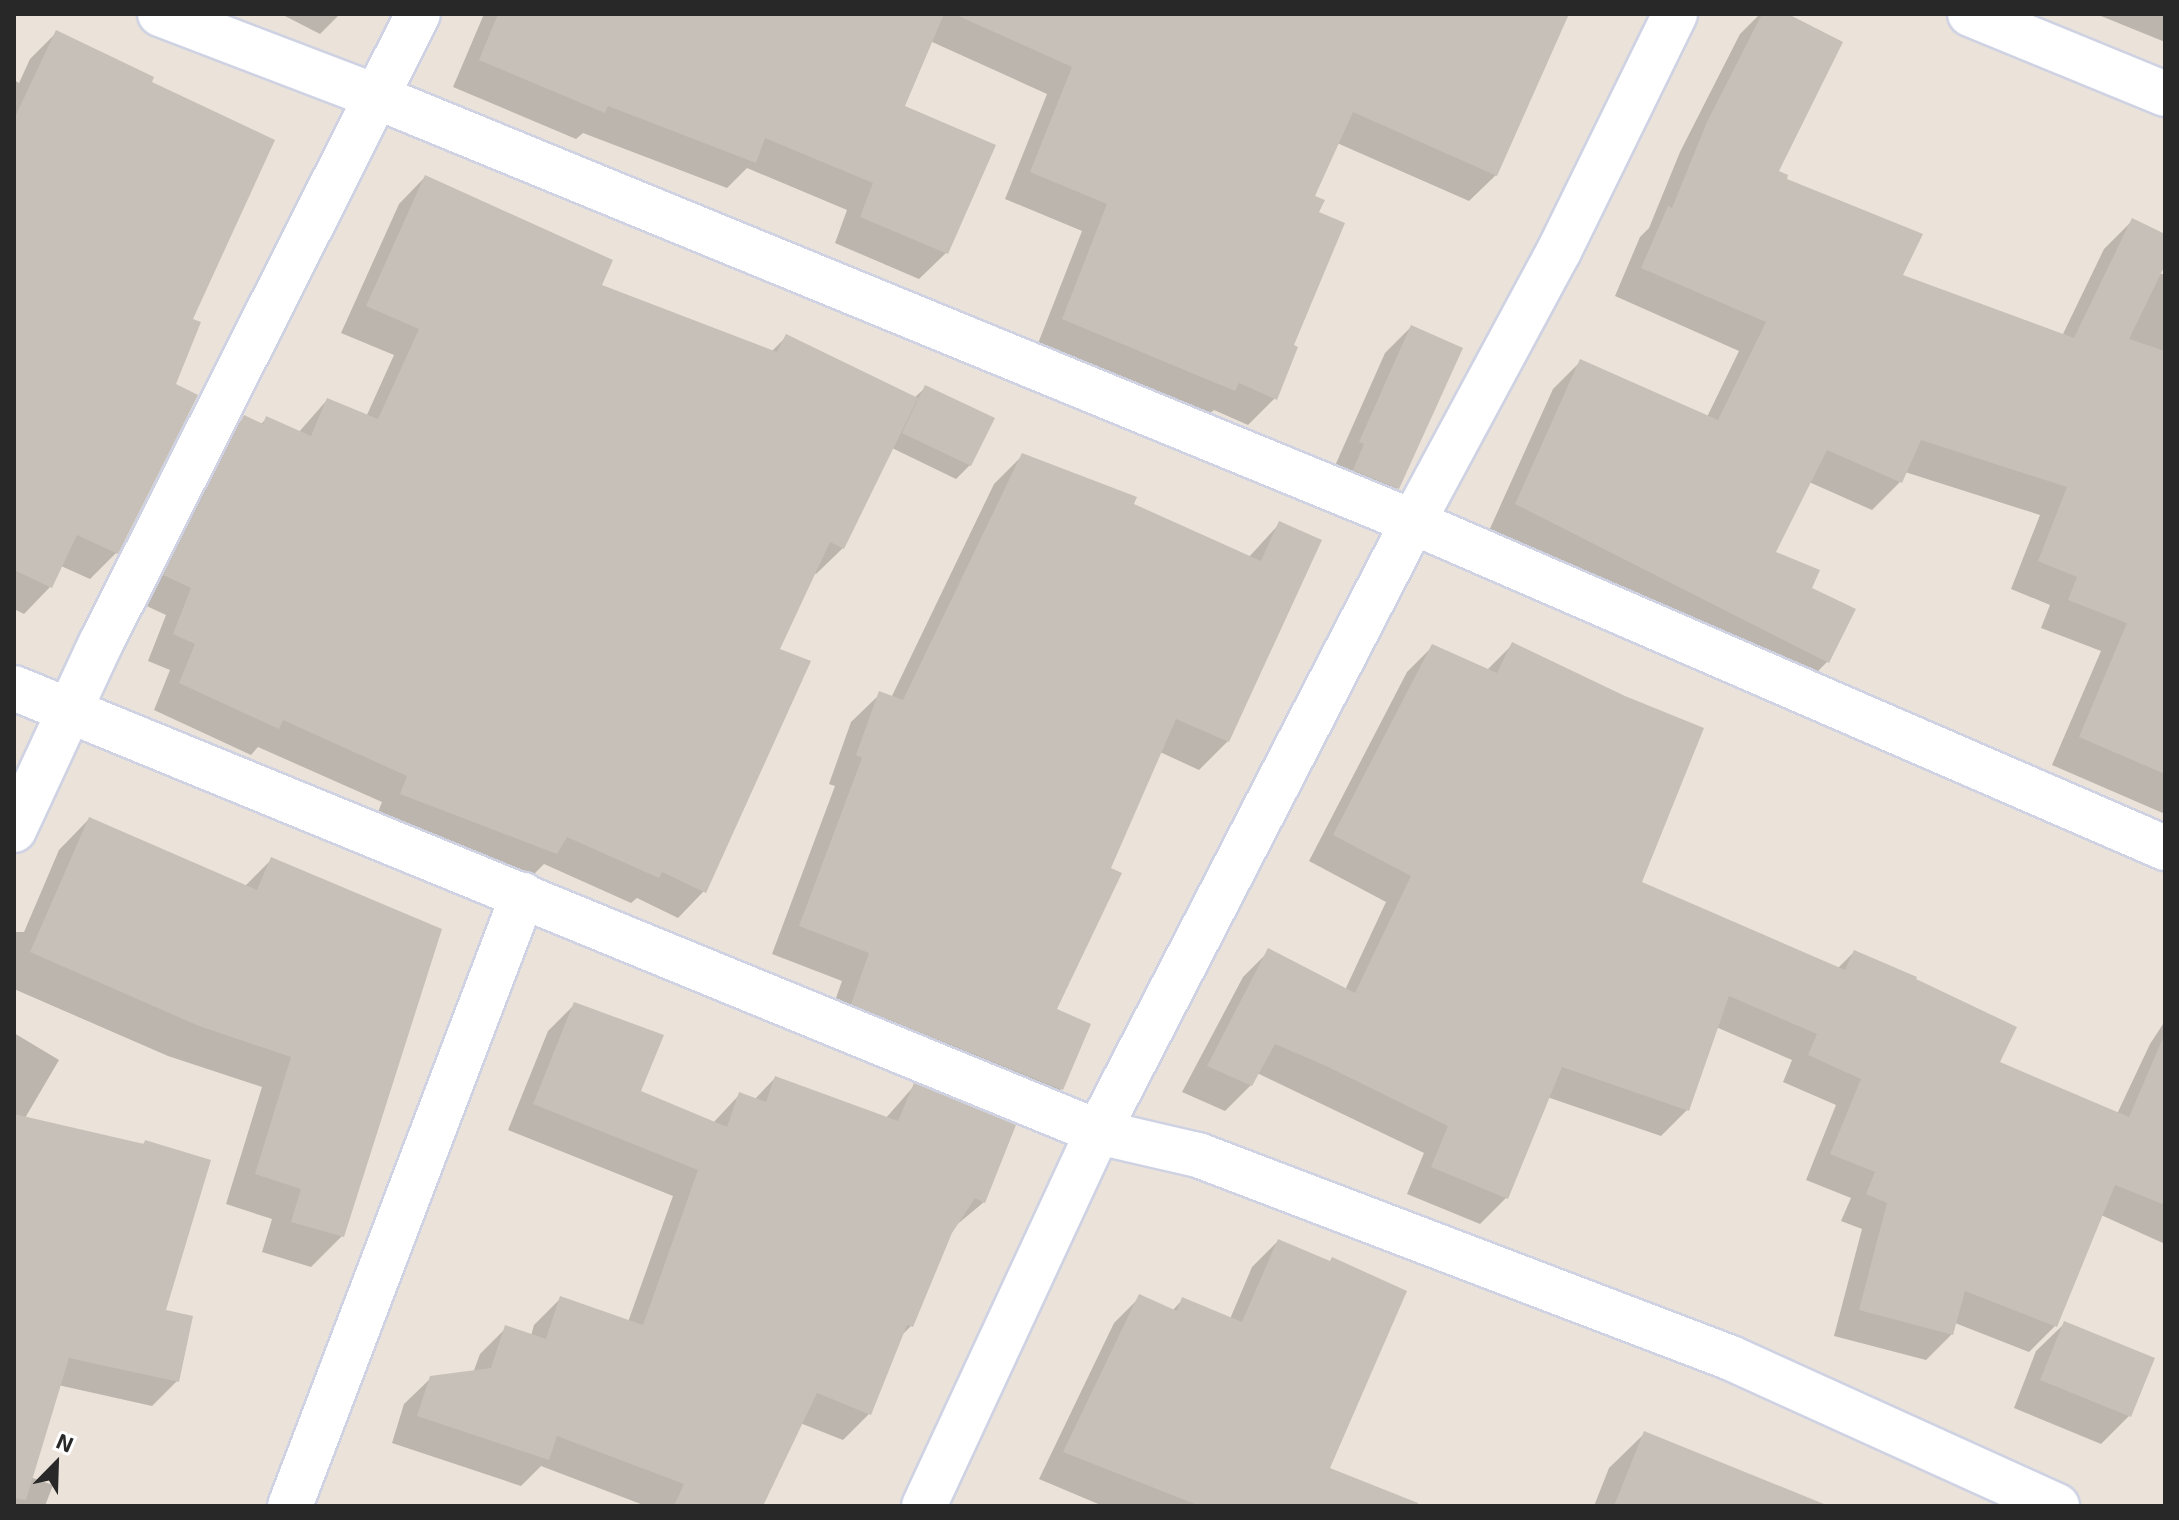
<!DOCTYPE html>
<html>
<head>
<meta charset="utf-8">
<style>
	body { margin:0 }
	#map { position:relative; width:2179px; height:1520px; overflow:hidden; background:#ebe3d9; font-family:"Exo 2",sans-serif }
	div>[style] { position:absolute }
	.shadow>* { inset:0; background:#0003 }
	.building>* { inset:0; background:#c6c0b9 }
	.roads { filter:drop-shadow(2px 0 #ced2e2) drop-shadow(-2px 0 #ced2e2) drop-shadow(0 2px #ced2e2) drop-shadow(0 -2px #ced2e2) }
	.street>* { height:44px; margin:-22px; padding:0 22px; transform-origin:22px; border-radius:22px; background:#fff }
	span { translate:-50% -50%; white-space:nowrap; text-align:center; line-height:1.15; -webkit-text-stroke:6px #fff; paint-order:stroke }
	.frame { position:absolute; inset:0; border:16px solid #282828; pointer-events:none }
	.north { position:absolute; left:16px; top:1424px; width:80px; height:80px; -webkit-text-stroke:6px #fff; paint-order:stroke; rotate:23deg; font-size:22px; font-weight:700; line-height:32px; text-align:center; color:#282828 }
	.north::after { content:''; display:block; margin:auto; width:28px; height:36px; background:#282828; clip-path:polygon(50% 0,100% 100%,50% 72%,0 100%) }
</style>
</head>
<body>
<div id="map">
	<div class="shadow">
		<div style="clip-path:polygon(281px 14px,340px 14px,320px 34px)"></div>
		<div style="clip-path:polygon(484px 14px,1566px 14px,1496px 175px,1469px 201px,1337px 143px,1312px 197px,1316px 214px,1291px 346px,1275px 398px,1248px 425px,1214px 410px,1207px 416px,1037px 346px,1082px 231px,1005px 199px,1047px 94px,930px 41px,902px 107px,946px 253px,919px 279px,835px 243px,847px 210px,747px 168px,727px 188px,583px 133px,576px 139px,453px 87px)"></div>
		<div style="clip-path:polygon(1760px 14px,1783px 14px,1776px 172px,1900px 277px,2062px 336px,2104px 249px,2132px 221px,2165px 236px,2165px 260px,2159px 273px,2165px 275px,2165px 814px,2052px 765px,2101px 651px,2041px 628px,2050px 605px,2011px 589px,2040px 515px,1905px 472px,1900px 482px,1872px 510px,1809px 482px,1773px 553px,1810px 589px,1827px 662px,1799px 690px,1488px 533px,1553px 389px,1581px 361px,1707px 417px,1739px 351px,1615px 296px,1640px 237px,1649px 228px,1680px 152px,1740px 34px)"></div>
		<div style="clip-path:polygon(2096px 14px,2165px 14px,2165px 42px)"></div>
		<div style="clip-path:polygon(56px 33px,149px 83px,190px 320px,173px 385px,116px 553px,90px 579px,61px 566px,50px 587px,24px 614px,14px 609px,14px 80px,19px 83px,30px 59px)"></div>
		<div style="clip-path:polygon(425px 177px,599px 286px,771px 352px,787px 336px,914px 398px,925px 388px,970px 465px,956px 479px,892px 448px,843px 548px,816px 574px,813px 573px,777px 650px,704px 891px,678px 918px,637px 898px,631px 903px,544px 864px,529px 879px,375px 820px,382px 802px,258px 747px,251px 755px,154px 710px,170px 670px,148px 661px,166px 615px,138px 602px,218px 444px,244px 418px,260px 425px,267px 418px,298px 433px,327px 400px,366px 417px,394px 355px,341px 333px,399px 204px)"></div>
		<div style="clip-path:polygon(1411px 327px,1397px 488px,1371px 514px,1334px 468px,1385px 353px)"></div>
		<div style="clip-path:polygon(1022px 456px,1248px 558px,1280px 523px,1228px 741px,1199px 770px,1160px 752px,1108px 869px,1054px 1010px,1088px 1025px,1061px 1089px,1032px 1118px,824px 1032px,842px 981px,772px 954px,835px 786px,829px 784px,851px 722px,880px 694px,891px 698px,994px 484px)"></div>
		<div style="clip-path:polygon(1513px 644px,1639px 883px,1837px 969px,1854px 952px,1997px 1063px,2117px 1114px,2150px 1044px,2165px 1021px,2165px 1244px,2101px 1215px,2055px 1326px,2029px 1352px,1955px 1323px,1952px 1334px,1926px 1360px,1834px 1336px,1862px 1229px,1841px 1221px,1851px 1198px,1806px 1180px,1836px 1105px,1783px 1082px,1792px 1060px,1716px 1027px,1687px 1110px,1661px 1136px,1547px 1097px,1506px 1198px,1480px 1224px,1407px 1194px,1424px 1153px,1257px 1073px,1251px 1085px,1225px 1111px,1182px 1092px,1243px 977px,1269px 951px,1345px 990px,1386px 902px,1309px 861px,1407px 672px,1433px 646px,1487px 670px)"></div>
		<div style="clip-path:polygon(89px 819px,244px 887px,272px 859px,342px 1236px,311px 1267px,262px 1252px,272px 1219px,226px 1204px,262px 1087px,168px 1056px,14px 989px,14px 932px,24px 932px,59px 850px)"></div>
		<div style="clip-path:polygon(575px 1004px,638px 1092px,713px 1123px,740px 1094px,754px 1100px,775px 1078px,885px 1119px,914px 1086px,984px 1202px,954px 1227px,911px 1326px,901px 1336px,869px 1414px,843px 1440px,800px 1423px,761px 1506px,646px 1506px,541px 1466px,521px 1486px,392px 1443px,404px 1404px,431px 1378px,473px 1373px,480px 1354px,506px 1328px,531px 1336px,534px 1325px,561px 1298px,628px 1322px,673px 1196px,508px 1130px,548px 1031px)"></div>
		<div style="clip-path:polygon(14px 1033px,59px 1060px,25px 1118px,142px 1145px,145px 1142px,164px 1311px,177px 1381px,152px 1406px,58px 1385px,30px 1477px,53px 1485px,45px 1506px,14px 1506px)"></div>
		<div style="clip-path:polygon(1278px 1241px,1327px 1469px,1421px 1506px,1103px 1506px,1039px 1479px,1114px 1323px,1140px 1297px,1172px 1311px,1183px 1299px,1230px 1319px,1252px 1267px)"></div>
		<div style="clip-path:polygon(2064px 1324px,2129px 1416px,2101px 1444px,2014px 1408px,2036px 1351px)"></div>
		<div style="clip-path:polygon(1645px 1433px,1811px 1506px,1594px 1506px,1609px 1468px)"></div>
	</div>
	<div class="building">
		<div style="clip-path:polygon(498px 14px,944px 14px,905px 106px,996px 145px,948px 254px,860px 217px,873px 183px,765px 138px,756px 163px,608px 106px,605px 113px,479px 60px)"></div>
		<div style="clip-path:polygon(954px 14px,1569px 14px,1497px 176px,1353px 112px,1315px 196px,1325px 200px,1319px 212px,1345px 223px,1294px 345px,1298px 347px,1277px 400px,1239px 383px,1235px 391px,1062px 319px,1107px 204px,1030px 172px,1072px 67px)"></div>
		<div style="clip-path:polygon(1762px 14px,1788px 14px,1843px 42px,1779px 171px,1788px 175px,1787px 179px,1923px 234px,1903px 275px,2074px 338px,2132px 218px,2165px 234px,2165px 265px,2129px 339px,2165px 351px,2165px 774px,2079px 737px,2127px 623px,2068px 600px,2077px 577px,2038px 561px,2067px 487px,1921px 440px,1902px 483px,1827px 450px,1776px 552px,1820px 570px,1812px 588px,1856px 609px,1829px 663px,1515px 504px,1580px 359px,1718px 420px,1766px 322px,1641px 268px,1668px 206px,1672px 208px,1707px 122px)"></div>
		<div style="clip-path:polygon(56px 30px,154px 77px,152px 82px,275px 140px,193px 319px,201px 322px,176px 384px,198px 395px,118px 554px,77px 535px,52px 588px,14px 570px,14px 119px)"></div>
		<div style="clip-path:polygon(425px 175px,613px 260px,602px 285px,777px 352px,786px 334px,918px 398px,844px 549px,830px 542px,780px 649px,811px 661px,706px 893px,662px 872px,659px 878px,567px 837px,557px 854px,400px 794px,407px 776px,283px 720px,279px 729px,179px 683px,195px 644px,173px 634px,191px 588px,163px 575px,244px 415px,263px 424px,266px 416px,311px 436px,327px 398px,378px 419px,419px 329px,366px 306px)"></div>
		<div style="clip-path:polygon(1411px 325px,1463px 348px,1399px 489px,1353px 470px,1364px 444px,1359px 442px)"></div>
		<div style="clip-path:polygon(925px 385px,995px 418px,971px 466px,902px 433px)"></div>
		<div style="clip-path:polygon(1022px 453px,1137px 497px,1134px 504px,1261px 561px,1279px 521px,1322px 540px,1229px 742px,1176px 719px,1111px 868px,1122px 873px,1057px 1009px,1091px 1024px,1063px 1090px,851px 1004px,869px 953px,799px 926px,862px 758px,856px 755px,879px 691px,903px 700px)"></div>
		<div style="clip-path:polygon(1512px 642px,1625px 696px,1704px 728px,1642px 882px,1845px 970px,1854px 950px,1917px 977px,1916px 979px,2017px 1027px,2000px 1062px,2129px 1117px,2165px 1033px,2165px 1205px,2115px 1185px,2057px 1327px,1965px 1291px,1953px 1335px,1859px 1310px,1887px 1203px,1866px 1194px,1875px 1172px,1830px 1154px,1861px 1079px,1808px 1055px,1817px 1034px,1729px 996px,1689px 1111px,1562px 1067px,1508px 1199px,1431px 1167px,1448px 1126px,1324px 1065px,1275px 1044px,1252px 1086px,1207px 1066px,1268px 948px,1355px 993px,1411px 876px,1333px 835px,1432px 644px,1497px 673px)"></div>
		<div style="clip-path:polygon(89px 817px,257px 890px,271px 857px,442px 929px,344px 1237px,291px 1222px,301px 1189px,255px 1174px,291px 1057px,199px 1026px,30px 952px)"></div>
		<div style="clip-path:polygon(574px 1002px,664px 1035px,641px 1091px,727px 1127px,739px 1092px,766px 1102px,775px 1076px,898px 1121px,914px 1083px,1016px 1125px,985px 1203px,975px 1198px,952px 1233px,913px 1327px,907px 1325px,871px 1415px,817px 1393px,763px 1506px,674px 1506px,684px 1484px,557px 1436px,549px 1460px,417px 1416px,430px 1376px,491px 1368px,505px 1325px,546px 1339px,560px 1296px,643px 1325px,698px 1170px,533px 1104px)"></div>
		<div style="clip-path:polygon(14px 1114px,144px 1144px,145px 1140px,211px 1160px,166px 1310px,193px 1316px,179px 1382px,69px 1358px,26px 1500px,14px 1498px)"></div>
		<div style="clip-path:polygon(1278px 1239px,1330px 1261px,1332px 1257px,1407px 1291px,1330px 1468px,1418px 1503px,1417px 1506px,1200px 1506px,1063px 1452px,1139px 1294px,1177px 1311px,1182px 1297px,1242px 1322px)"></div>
		<div style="clip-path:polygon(2064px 1321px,2155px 1358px,2131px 1417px,2040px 1380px)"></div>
		<div style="clip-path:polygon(1644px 1431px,1824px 1504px,1824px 1506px,1614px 1506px)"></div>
	</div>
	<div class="roads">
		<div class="street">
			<div style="left:160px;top:14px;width:232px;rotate:20.9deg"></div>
			<div style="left:377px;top:97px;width:1120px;rotate:22.3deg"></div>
			<div style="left:1413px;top:522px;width:820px;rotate:23.44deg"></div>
			<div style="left:1970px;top:14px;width:211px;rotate:22.3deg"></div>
			<div style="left:14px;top:688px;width:1171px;rotate:22.27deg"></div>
			<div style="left:1098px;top:1132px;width:103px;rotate:13deg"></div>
			<div style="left:1198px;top:1155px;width:570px;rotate:20.85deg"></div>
			<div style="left:1731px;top:1358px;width:358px;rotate:24.4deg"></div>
			<div style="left:14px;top:830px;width:206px;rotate:-65.1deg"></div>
			<div style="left:101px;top:643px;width:704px;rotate:-63.25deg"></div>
			<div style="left:290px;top:1506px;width:654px;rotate:-69.13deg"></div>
			<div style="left:924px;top:1506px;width:412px;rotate:-65.1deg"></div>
			<div style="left:1098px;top:1132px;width:687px;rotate:-62.69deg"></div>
			<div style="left:1413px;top:522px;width:308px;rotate:-61.7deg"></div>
			<div style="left:1559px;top:251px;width:264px;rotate:-63.9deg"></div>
		</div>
	</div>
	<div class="frame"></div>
	<div class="north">N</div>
</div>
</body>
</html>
